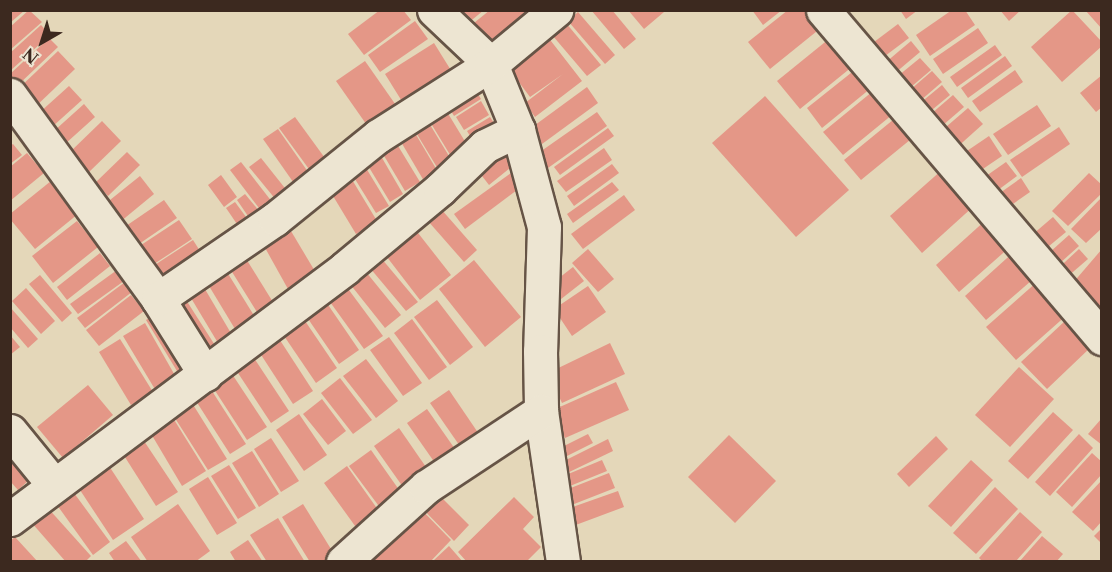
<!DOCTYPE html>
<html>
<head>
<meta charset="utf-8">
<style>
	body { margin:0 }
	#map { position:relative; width:1112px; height:572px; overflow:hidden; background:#e4d7b9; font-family:"Libre Caslon Text",serif }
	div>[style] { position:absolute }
	.building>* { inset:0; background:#e49787 }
	.roads { filter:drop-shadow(2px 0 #665446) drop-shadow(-2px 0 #665446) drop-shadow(0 2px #665446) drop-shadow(0 -2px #665446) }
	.minor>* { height:33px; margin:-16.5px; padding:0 16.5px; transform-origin:16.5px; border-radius:16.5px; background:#ede5d2 }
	span { translate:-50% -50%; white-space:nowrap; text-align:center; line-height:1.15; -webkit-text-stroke:6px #ede5d2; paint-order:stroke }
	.frame { position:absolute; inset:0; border:12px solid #3c291f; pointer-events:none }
	.north { position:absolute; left:12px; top:12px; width:60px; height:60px; -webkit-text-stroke:4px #ede5d2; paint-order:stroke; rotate:219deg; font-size:16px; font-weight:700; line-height:24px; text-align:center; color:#3c291f }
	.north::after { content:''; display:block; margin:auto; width:21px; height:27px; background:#3c291f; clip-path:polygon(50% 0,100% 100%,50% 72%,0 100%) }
</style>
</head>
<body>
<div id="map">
	<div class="building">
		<div style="clip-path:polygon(10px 10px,25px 10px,10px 23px)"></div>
		<div style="clip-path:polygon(29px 10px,42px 22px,10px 50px,10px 27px)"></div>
		<div style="clip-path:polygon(380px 10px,403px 10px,411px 20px,364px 55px,348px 34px)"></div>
		<div style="clip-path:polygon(456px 10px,484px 10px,467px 24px)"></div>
		<div style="clip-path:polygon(490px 10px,545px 10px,490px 53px,469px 27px)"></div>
		<div style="clip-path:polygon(591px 10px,612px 10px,636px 39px,624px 49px)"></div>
		<div style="clip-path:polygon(628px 10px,663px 10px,664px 12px,644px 29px)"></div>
		<div style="clip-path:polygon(752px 10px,782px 10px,763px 25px)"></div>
		<div style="clip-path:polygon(788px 10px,817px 10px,827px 23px,770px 69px,748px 42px)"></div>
		<div style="clip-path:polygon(900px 10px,918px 10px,906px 19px)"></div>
		<div style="clip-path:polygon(952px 10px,965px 10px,975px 25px,930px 56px,916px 35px)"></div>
		<div style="clip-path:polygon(1000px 10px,1021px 10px,1009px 21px)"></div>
		<div style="clip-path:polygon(1072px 10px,1102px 42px,1102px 46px,1062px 82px,1031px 47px)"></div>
		<div style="clip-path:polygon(1085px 10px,1102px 10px,1102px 29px)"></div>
		<div style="clip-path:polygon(578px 12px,615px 55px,605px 64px,568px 21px)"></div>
		<div style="clip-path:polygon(561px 17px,601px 65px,587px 76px,547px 29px)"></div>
		<div style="clip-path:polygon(415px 21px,428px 39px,380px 72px,368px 55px)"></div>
		<div style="clip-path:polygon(898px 24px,909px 38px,877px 62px,866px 48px)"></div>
		<div style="clip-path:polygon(41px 25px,50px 35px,10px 71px,10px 53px)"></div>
		<div style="clip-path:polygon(978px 28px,988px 43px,943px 74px,933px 59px)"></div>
		<div style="clip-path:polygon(544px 32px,582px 81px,535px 117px,525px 103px,563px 74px,530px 97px,504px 62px)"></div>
		<div style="clip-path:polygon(835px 34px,858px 62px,800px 109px,777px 81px)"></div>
		<div style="clip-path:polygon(49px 38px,58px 47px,16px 87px,10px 81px,10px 74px)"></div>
		<div style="clip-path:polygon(911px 41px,920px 52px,888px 79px,879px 68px)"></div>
		<div style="clip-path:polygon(434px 43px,457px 80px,408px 111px,385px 74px)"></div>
		<div style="clip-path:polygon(995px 45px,1002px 55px,957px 87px,950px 77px)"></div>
		<div style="clip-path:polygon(58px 51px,75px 69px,34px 108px,17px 90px)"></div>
		<div style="clip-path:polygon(1005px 56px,1012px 66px,968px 98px,961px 88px)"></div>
		<div style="clip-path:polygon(920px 58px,931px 70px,904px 93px,893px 80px)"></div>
		<div style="clip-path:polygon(365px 61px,400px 111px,371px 131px,336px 81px)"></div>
		<div style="clip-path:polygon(861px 65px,876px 84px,822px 128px,807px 108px)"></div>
		<div style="clip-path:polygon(1015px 70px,1023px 82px,980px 112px,972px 101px)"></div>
		<div style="clip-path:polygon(932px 71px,942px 82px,913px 107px,903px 96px)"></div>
		<div style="clip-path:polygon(1102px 75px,1102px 107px,1096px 112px,1080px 93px)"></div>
		<div style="clip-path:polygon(471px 83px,481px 99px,454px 116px,444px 99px)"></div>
		<div style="clip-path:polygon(942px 85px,950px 95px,921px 119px,913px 109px)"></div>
		<div style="clip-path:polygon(69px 86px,82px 100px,52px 127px,39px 113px)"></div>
		<div style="clip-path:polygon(587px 87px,598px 103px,542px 144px,531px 128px)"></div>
		<div style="clip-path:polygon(878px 87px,898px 110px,843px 155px,823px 132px)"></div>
		<div style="clip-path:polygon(953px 95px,964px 107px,935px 132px,924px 120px)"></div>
		<div style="clip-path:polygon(765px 96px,849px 190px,796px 237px,712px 143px)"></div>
		<div style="clip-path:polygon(481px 101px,489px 115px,464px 130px,456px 117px)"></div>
		<div style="clip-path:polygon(441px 102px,469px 148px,452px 158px,424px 112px)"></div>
		<div style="clip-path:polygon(84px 104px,95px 117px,65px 144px,54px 131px)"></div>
		<div style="clip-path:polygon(1037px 105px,1051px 126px,1008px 155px,993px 134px)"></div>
		<div style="clip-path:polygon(968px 108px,983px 124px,954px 150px,939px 133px)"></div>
		<div style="clip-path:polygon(597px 112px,607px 126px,548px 168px,537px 154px)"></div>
		<div style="clip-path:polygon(423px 113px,452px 161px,438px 169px,409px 121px)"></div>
		<div style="clip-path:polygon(899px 115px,916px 135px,861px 180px,844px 160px)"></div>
		<div style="clip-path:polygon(295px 117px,330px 165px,314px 176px,279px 128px)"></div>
		<div style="clip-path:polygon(490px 117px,500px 132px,476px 146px,467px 131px)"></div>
		<div style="clip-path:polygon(102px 121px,121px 141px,87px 174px,68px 154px)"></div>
		<div style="clip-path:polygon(408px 121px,438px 172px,424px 181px,394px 130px)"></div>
		<div style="clip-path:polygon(1059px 127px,1070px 144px,1022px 177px,1010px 160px)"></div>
		<div style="clip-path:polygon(608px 128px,614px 136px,560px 175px,554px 167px)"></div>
		<div style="clip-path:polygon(278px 129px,313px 179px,298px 189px,263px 139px)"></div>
		<div style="clip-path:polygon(392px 136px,420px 182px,405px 191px,377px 144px)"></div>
		<div style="clip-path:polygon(989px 136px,1002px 156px,974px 175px,961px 155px)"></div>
		<div style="clip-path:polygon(497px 143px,515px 164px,489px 185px,472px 163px)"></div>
		<div style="clip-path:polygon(13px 144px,22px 155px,10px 164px,10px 146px)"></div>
		<div style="clip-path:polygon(604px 148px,612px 160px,566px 192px,557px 181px)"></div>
		<div style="clip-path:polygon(378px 151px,403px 194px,390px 202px,364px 159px)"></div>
		<div style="clip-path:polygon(127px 152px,140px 165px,108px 196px,95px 183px)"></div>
		<div style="clip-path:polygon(27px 153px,44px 173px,10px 201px,10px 167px)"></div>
		<div style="clip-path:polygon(261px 158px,292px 197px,281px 206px,249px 167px)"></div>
		<div style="clip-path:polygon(241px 162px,276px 207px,265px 216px,230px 170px)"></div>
		<div style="clip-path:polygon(1006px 162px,1017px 176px,990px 196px,979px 181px)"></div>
		<div style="clip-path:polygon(363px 163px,389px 206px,376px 213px,350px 171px)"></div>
		<div style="clip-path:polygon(612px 164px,619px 173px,574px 206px,567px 196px)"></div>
		<div style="clip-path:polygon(943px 169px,975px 205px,922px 253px,890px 216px)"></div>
		<div style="clip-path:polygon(348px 173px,377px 221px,356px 234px,327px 186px)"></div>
		<div style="clip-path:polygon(511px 173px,521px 187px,465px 229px,454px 214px)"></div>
		<div style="clip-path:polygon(1089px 173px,1102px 185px,1102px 193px,1068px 226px,1052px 211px)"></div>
		<div style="clip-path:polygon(221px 175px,237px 197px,224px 207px,208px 185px)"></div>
		<div style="clip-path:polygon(140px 176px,154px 194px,120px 222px,105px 204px)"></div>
		<div style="clip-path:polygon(1021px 178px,1030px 192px,1000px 213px,990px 200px)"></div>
		<div style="clip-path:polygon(51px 181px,78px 214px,35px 249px,10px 219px,10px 214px)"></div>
		<div style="clip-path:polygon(612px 182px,619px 190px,573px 223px,567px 214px)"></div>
		<div style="clip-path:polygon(245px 194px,260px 212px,250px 219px,237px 200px)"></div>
		<div style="clip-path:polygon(624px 195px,635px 210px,583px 249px,571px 234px)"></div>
		<div style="clip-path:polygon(1102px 197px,1102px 228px,1086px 243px,1071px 229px)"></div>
		<div style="clip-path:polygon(164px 200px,177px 218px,136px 246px,123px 228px)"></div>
		<div style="clip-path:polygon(235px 202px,249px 221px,239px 227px,226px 208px)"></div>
		<div style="clip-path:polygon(441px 209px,477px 250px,464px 262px,428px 221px)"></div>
		<div style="clip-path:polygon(1053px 217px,1066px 232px,1037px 256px,1025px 241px)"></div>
		<div style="clip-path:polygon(987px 219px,1011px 246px,959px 292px,936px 265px)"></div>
		<div style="clip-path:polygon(179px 220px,192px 239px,148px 268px,135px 249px)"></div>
		<div style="clip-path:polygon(77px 221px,98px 247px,53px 283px,32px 256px)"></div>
		<div style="clip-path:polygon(285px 221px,316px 273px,288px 289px,259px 237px)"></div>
		<div style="clip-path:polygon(411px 224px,451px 275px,420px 300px,380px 248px)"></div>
		<div style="clip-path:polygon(1069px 235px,1079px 246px,1050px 272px,1040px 261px)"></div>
		<div style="clip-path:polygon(193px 240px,207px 262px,161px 292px,147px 270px)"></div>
		<div style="clip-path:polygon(240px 249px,276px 307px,260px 317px,224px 259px)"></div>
		<div style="clip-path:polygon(588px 249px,614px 279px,598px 292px,572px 263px)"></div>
		<div style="clip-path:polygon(1017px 249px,1039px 274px,986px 320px,965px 296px)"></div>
		<div style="clip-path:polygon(1079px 249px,1088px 259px,1059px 284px,1051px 275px)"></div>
		<div style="clip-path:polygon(1102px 249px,1102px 304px,1093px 314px,1066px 291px)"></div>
		<div style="clip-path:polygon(376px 252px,418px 302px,406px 311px,365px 262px)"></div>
		<div style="clip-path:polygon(100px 253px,110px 266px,67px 300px,57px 287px)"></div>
		<div style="clip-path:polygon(474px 260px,521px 317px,485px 347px,439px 289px)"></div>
		<div style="clip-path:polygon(222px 264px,258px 322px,238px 334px,203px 276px)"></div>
		<div style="clip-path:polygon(362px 267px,401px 315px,385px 328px,346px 279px)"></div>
		<div style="clip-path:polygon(573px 267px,584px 281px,556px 303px,545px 289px)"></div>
		<div style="clip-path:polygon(117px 270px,124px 281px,78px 314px,70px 304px)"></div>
		<div style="clip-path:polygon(40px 275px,72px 313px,62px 322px,29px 284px)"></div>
		<div style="clip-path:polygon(199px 279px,235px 340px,221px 348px,185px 288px)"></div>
		<div style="clip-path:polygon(1038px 281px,1068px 314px,1016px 360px,986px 327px)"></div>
		<div style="clip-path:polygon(125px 282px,132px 292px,85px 328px,77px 318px)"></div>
		<div style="clip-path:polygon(343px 282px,383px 336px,364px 349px,325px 295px)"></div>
		<div style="clip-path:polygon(588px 286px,606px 312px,572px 336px,554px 309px)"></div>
		<div style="clip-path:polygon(26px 288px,55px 321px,41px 334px,12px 301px)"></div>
		<div style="clip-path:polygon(181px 292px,218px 350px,201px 361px,163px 303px)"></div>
		<div style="clip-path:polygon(131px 295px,144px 311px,99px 346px,86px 330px)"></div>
		<div style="clip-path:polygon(322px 296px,359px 350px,339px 364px,302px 310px)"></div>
		<div style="clip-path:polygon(437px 300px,473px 347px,450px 365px,414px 317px)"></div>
		<div style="clip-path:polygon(10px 307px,38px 339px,28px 348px,10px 327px)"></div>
		<div style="clip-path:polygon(162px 310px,196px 366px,180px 376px,146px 320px)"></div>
		<div style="clip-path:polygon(301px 315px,337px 368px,316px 383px,280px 330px)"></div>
		<div style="clip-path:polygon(412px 319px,447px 367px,429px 380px,394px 333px)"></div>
		<div style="clip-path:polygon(1065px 321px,1091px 347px,1047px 389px,1021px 362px)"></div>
		<div style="clip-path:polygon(145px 323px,177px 379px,156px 391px,123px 336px)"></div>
		<div style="clip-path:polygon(276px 334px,313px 391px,293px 404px,256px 347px)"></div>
		<div style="clip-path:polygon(10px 335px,20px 347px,10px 355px)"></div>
		<div style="clip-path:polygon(389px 337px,422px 383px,403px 396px,370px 350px)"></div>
		<div style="clip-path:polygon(120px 339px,153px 392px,131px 405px,99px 352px)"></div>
		<div style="clip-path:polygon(610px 343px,625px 374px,562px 403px,548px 373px)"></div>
		<div style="clip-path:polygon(252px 355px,289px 411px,271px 423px,234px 367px)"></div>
		<div style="clip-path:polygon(366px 359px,398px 401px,376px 418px,343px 376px)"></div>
		<div style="clip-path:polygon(1019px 367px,1054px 399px,1010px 447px,975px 415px)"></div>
		<div style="clip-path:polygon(232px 374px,267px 427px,247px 440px,212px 386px)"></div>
		<div style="clip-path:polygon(340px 378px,372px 420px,353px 434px,321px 393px)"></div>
		<div style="clip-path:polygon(616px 382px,629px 410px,565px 438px,553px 410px)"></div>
		<div style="clip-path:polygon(88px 385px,113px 415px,63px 458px,37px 427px)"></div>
		<div style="clip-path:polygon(449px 390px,483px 440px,464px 452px,430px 403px)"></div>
		<div style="clip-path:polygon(212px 391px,246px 444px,230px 454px,196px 401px)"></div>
		<div style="clip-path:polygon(322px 399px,346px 431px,328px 445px,303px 414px)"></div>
		<div style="clip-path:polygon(192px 403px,227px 459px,208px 470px,173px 415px)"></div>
		<div style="clip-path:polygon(427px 409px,462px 459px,442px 473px,407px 423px)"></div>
		<div style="clip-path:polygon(1053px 412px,1073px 430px,1028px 479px,1008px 461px)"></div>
		<div style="clip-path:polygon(299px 414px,327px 455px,304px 471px,276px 430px)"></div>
		<div style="clip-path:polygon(173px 418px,206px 471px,182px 486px,150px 432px)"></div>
		<div style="clip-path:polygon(1102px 418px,1102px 445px,1088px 434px)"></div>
		<div style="clip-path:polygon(399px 428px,428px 470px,403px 487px,374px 446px)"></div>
		<div style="clip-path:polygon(588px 434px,593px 443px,563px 458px,558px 449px)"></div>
		<div style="clip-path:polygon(1079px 434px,1093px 448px,1050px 496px,1035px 482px)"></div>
		<div style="clip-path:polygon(729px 435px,776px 481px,735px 523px,688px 477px)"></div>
		<div style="clip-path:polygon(936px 436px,948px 449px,909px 487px,897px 474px)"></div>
		<div style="clip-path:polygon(271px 438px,299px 481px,281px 492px,254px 449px)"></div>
		<div style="clip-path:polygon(608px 439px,613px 451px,563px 475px,558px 464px)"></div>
		<div style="clip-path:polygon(10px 441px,38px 472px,18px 490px,10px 481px)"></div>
		<div style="clip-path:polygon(144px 441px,178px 492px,156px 506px,123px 454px)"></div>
		<div style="clip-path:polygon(371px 450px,402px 494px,381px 509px,349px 466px)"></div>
		<div style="clip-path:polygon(252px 451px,279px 494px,259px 507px,232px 463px)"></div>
		<div style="clip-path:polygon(1092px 453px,1102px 462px,1102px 474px,1072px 507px,1056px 492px)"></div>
		<div style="clip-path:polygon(602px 460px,607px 471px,565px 488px,561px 477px)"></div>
		<div style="clip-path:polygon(971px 460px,993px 480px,951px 527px,928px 506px)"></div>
		<div style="clip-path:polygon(229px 465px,256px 508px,238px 519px,211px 476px)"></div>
		<div style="clip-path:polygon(109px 466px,144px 519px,113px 540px,78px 487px)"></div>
		<div style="clip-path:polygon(347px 466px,381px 514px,358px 530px,324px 483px)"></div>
		<div style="clip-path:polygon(609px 473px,615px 488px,569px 506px,563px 491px)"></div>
		<div style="clip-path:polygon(208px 477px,237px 523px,217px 535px,189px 489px)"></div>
		<div style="clip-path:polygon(1102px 480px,1102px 521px,1093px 531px,1072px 512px)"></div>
		<div style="clip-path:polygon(431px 487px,469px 525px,454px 541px,416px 502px)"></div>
		<div style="clip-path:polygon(995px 487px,1018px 509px,976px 554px,953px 533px)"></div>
		<div style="clip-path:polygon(618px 491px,624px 507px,573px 526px,567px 509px)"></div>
		<div style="clip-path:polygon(74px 493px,110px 542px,93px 555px,57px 505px)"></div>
		<div style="clip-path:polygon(514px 497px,534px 517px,523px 529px,541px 547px,526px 562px,467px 562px,458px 552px)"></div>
		<div style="clip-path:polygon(414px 502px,451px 540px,430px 562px,377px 562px,366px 550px)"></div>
		<div style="clip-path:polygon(178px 504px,210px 551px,195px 562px,148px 562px,131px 537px)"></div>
		<div style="clip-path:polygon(303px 504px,336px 557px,329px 562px,310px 562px,282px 517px)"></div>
		<div style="clip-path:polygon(47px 507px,91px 556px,85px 562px,66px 562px,31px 522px)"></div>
		<div style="clip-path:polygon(1020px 512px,1042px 532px,1015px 562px,983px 562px,979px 558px)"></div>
		<div style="clip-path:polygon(278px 518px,305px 562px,267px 562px,250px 535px)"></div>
		<div style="clip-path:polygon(1102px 528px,1102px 544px,1094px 536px)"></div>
		<div style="clip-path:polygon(1042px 536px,1063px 554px,1056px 562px,1019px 562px)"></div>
		<div style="clip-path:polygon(15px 537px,38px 562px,10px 562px,10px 541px)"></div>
		<div style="clip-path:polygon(248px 540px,263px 562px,236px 562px,230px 552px)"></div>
		<div style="clip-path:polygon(126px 541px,142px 562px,115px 562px,109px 553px)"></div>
		<div style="clip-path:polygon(449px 546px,463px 562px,435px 562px,434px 560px)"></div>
	</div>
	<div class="roads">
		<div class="minor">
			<div style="left:434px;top:10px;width:79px;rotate:43.5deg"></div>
			<div style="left:491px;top:64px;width:71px;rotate:67.8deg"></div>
			<div style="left:518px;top:130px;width:100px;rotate:75deg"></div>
			<div style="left:544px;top:227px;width:124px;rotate:91.8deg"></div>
			<div style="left:540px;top:351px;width:60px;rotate:89deg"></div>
			<div style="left:541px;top:411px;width:153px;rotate:81.7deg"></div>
			<div style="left:823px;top:10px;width:431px;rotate:49.6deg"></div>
			<div style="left:10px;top:95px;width:252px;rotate:54deg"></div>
			<div style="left:158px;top:299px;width:89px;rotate:57.9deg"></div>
			<div style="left:158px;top:299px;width:142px;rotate:-34.4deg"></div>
			<div style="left:275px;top:219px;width:132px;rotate:-38.9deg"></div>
			<div style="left:378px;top:136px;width:134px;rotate:-32.5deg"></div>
			<div style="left:491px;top:64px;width:85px;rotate:-39.7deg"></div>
			<div style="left:10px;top:431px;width:70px;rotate:50.8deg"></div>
			<div style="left:10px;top:519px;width:419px;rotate:-36.8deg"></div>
			<div style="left:345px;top:268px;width:124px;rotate:-39.7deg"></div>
			<div style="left:440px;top:189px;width:62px;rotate:-43.7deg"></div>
			<div style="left:485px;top:146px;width:37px;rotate:-26deg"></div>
			<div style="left:343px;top:562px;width:112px;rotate:-42.1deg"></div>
			<div style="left:426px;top:487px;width:138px;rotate:-33.5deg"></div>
		</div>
	</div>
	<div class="frame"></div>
	<div class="north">N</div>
</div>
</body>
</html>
